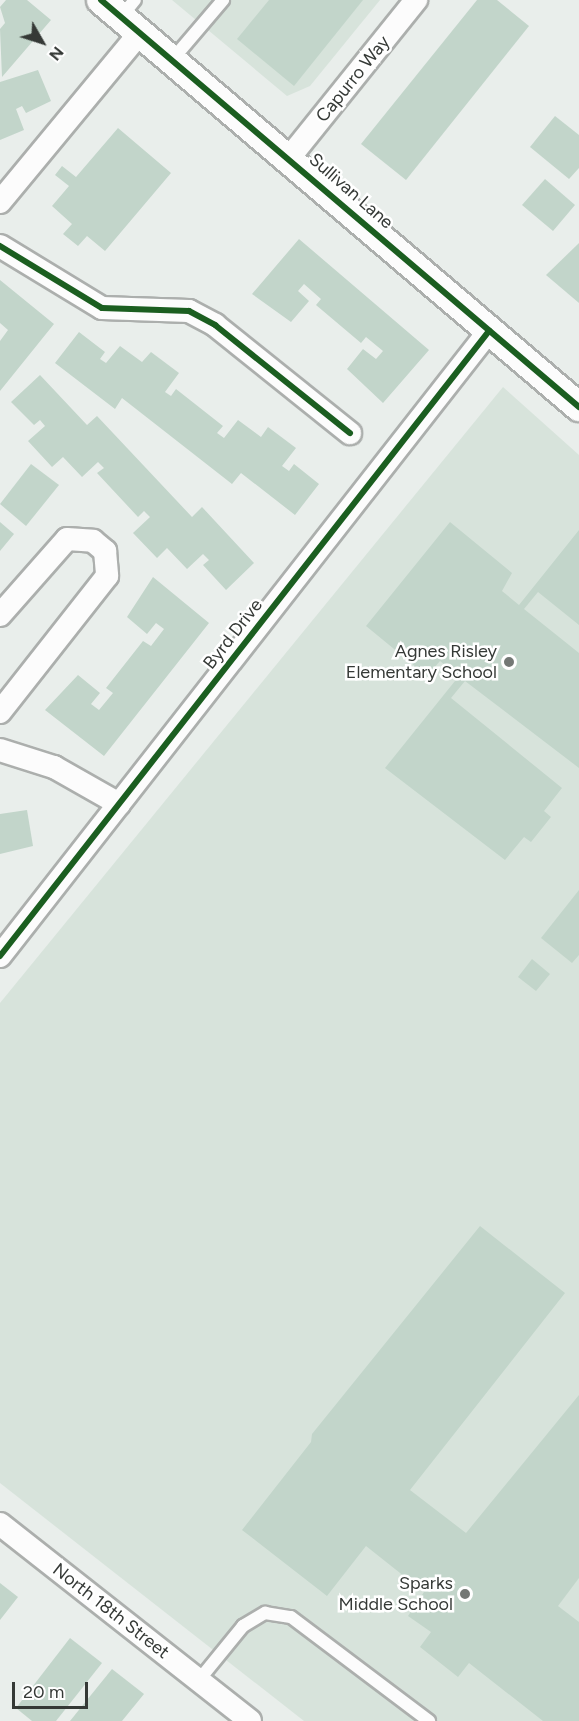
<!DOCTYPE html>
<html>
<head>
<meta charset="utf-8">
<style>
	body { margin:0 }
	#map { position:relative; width:579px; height:1721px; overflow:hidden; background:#e9eeeb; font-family:Figtree,sans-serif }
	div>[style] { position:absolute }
	.built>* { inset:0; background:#d7e3db }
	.building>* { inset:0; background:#c2d5ca }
	.roads { filter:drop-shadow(2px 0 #acafad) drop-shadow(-2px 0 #acafad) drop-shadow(0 2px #acafad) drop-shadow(0 -2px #acafad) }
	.service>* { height:12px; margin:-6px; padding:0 6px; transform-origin:6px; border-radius:6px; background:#fcfcfc }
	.minor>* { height:22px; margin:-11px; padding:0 11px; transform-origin:11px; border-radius:11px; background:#fcfcfc }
	.tertiary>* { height:28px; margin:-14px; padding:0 14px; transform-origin:14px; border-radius:14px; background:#fcfcfc }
	.cycleway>* { height:6px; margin:-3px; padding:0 3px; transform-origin:3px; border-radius:3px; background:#1b5e20 }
	.dots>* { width:16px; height:16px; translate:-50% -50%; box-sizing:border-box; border:3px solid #fff; border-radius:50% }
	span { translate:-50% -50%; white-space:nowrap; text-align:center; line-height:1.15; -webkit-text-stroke:5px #fff; paint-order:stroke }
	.street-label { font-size:18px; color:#353936 }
	.poi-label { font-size:18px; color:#353936 }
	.right { translate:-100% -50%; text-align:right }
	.north { position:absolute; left:12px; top:12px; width:60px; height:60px; -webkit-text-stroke:4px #fff; paint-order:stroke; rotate:129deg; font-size:16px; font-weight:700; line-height:24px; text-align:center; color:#353936 }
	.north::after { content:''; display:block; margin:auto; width:21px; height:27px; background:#353936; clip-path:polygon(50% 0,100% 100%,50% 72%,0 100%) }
	.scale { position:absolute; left:12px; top:1682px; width:76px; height:27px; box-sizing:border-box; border:3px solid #353936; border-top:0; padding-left:8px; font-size:18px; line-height:21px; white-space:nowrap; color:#353936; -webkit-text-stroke:4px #fff; paint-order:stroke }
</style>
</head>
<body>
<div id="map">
	<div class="built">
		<div style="clip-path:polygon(172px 0,380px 0,310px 86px,287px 96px)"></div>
		<div style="clip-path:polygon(503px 387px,579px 455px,579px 1721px,304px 1721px,0 1483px,0 1003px)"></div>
	</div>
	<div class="building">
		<div style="clip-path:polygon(6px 0,27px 0,51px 20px,2px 77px,0 29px,5px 23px,0 7px)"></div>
		<div style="clip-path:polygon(269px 0,363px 0,294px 86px,237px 39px)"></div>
		<div style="clip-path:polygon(477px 0,497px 0,529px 26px,406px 180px,361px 144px)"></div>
		<div style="clip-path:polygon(38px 70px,51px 101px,26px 113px,22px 106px,16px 109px,24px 130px,0 140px,0 82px)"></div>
		<div style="clip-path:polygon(555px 116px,579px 135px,579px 168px,569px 179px,530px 147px)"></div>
		<div style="clip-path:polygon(118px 128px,171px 173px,105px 251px,87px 236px,78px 246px,63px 234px,72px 224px,52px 206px,69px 186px,55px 175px,62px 166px,76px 177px)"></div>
		<div style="clip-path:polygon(545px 179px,575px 205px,553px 231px,522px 205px)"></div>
		<div style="clip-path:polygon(299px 239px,429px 350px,383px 403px,347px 369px,363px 349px,376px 359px,383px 351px,366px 337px,361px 343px,316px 305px,321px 299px,304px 284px,298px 291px,309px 301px,291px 322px,252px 294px)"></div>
		<div style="clip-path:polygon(579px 243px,579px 303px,546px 275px)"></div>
		<div style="clip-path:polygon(0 280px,54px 324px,0 391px,0 341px,8px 330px,0 323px)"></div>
		<div style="clip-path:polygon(79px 332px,105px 352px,100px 359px,106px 363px,120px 346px,142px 362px,151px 352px,179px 373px,165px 392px,171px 396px,176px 389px,223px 426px,217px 433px,224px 438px,238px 420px,261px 437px,268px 427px,296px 448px,282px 466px,289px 471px,294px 464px,319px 484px,295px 515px,241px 473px,232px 484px,122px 398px,115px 409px,55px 363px)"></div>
		<div style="clip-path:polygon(40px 375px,87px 425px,97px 416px,192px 517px,202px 507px,254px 563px,226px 590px,203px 565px,209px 560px,203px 554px,187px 569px,167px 548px,157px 558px,133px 533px,150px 517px,144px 511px,138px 517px,97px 473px,104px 468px,98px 462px,82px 477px,63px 457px,52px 467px,28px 441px,45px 426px,40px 420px,34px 425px,11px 402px)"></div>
		<div style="clip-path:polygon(31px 464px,59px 485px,26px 526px,0 504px)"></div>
		<div style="clip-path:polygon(0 522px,14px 534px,0 551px)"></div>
		<div style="clip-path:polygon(450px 522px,512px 573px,502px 591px,519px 605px,579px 530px,579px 625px,538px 592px,524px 609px,579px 653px,579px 768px,465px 681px,451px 698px,562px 788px,544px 811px,551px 817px,531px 842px,524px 837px,505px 860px,385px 768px,459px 676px,440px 661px,427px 676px,366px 626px)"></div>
		<div style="clip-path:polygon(153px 577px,209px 623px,104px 756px,45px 710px,78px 675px,100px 693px,91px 704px,99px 710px,113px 693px,106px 688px,143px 641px,151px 646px,164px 629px,156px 623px,147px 634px,127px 617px)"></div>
		<div style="clip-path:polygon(27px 810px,33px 846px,0 854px,0 814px)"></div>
		<div style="clip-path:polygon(579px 890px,579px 955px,572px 963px,541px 938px)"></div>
		<div style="clip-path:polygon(532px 959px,550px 974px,536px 991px,518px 977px)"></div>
		<div style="clip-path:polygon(480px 1226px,565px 1293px,410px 1490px,466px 1533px,579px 1395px,579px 1578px,558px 1606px,579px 1622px,579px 1721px,543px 1721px,469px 1663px,458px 1677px,420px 1647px,431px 1632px,408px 1616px,424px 1592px,366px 1546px,327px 1596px,242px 1530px,311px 1442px,312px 1434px)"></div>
		<div style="clip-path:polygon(0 1583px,18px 1597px,0 1620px)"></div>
		<div style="clip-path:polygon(70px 1638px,102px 1663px,56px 1721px,32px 1721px,16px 1708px)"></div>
		<div style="clip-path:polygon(112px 1669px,144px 1694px,122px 1721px,70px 1721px)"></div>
	</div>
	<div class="roads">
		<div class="service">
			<div style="left:121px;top:17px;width:22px;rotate:-51deg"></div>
			<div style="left:172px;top:60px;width:79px;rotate:-49.6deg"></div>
			<div style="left:199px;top:1680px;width:70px;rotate:-50.8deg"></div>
			<div style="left:243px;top:1626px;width:26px;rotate:-31deg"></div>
			<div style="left:265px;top:1613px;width:26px;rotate:9deg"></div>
			<div style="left:291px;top:1617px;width:173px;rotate:37deg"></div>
		</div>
		<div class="minor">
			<div style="left:289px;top:158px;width:203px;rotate:-51.2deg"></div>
			<div style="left:0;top:202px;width:219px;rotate:-50.4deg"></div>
			<div style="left:0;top:246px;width:119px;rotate:31.3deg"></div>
			<div style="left:102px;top:308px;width:87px;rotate:2deg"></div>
			<div style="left:189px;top:311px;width:30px;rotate:28deg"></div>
			<div style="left:215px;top:325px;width:173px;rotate:38.7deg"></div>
			<div style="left:0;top:615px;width:101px;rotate:-48.6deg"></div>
			<div style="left:67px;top:539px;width:26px;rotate:4deg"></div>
			<div style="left:93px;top:541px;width:16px;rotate:40deg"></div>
			<div style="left:105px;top:551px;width:25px;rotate:85deg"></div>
			<div style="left:107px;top:576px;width:173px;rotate:128.2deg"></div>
			<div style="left:0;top:750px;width:57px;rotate:17.5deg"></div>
			<div style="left:54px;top:767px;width:75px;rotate:29.6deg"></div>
			<div style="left:0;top:956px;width:794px;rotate:-51.96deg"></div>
			<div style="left:0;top:1524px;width:318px;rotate:38.2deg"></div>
		</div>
		<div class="tertiary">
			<div style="left:101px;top:0;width:628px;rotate:40.41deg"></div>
		</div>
	</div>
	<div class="cycleway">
		<div style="left:101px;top:0;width:628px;rotate:40.41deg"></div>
		<div style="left:0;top:246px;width:119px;rotate:31.3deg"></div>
		<div style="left:102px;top:308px;width:87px;rotate:2deg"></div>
		<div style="left:189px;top:311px;width:30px;rotate:28deg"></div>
		<div style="left:215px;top:325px;width:173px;rotate:38.7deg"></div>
		<div style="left:0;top:956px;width:794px;rotate:-51.96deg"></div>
	</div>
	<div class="dots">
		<div style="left:509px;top:662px;background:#747875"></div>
		<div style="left:465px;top:1594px;background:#747875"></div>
	</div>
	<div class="street-label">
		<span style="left:353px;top:79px;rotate:-51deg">Capurro Way</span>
		<span style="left:351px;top:191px;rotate:41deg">Sullivan Lane</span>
		<span style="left:233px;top:634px;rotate:-52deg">Byrd Drive</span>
		<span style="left:111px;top:1611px;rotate:38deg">North 18th Street</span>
	</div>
	<div class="poi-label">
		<span class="right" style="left:497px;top:662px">Agnes Risley<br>Elementary School</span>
		<span class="right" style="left:453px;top:1594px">Sparks<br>Middle School</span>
	</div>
	<div class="north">N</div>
	<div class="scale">20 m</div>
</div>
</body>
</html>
